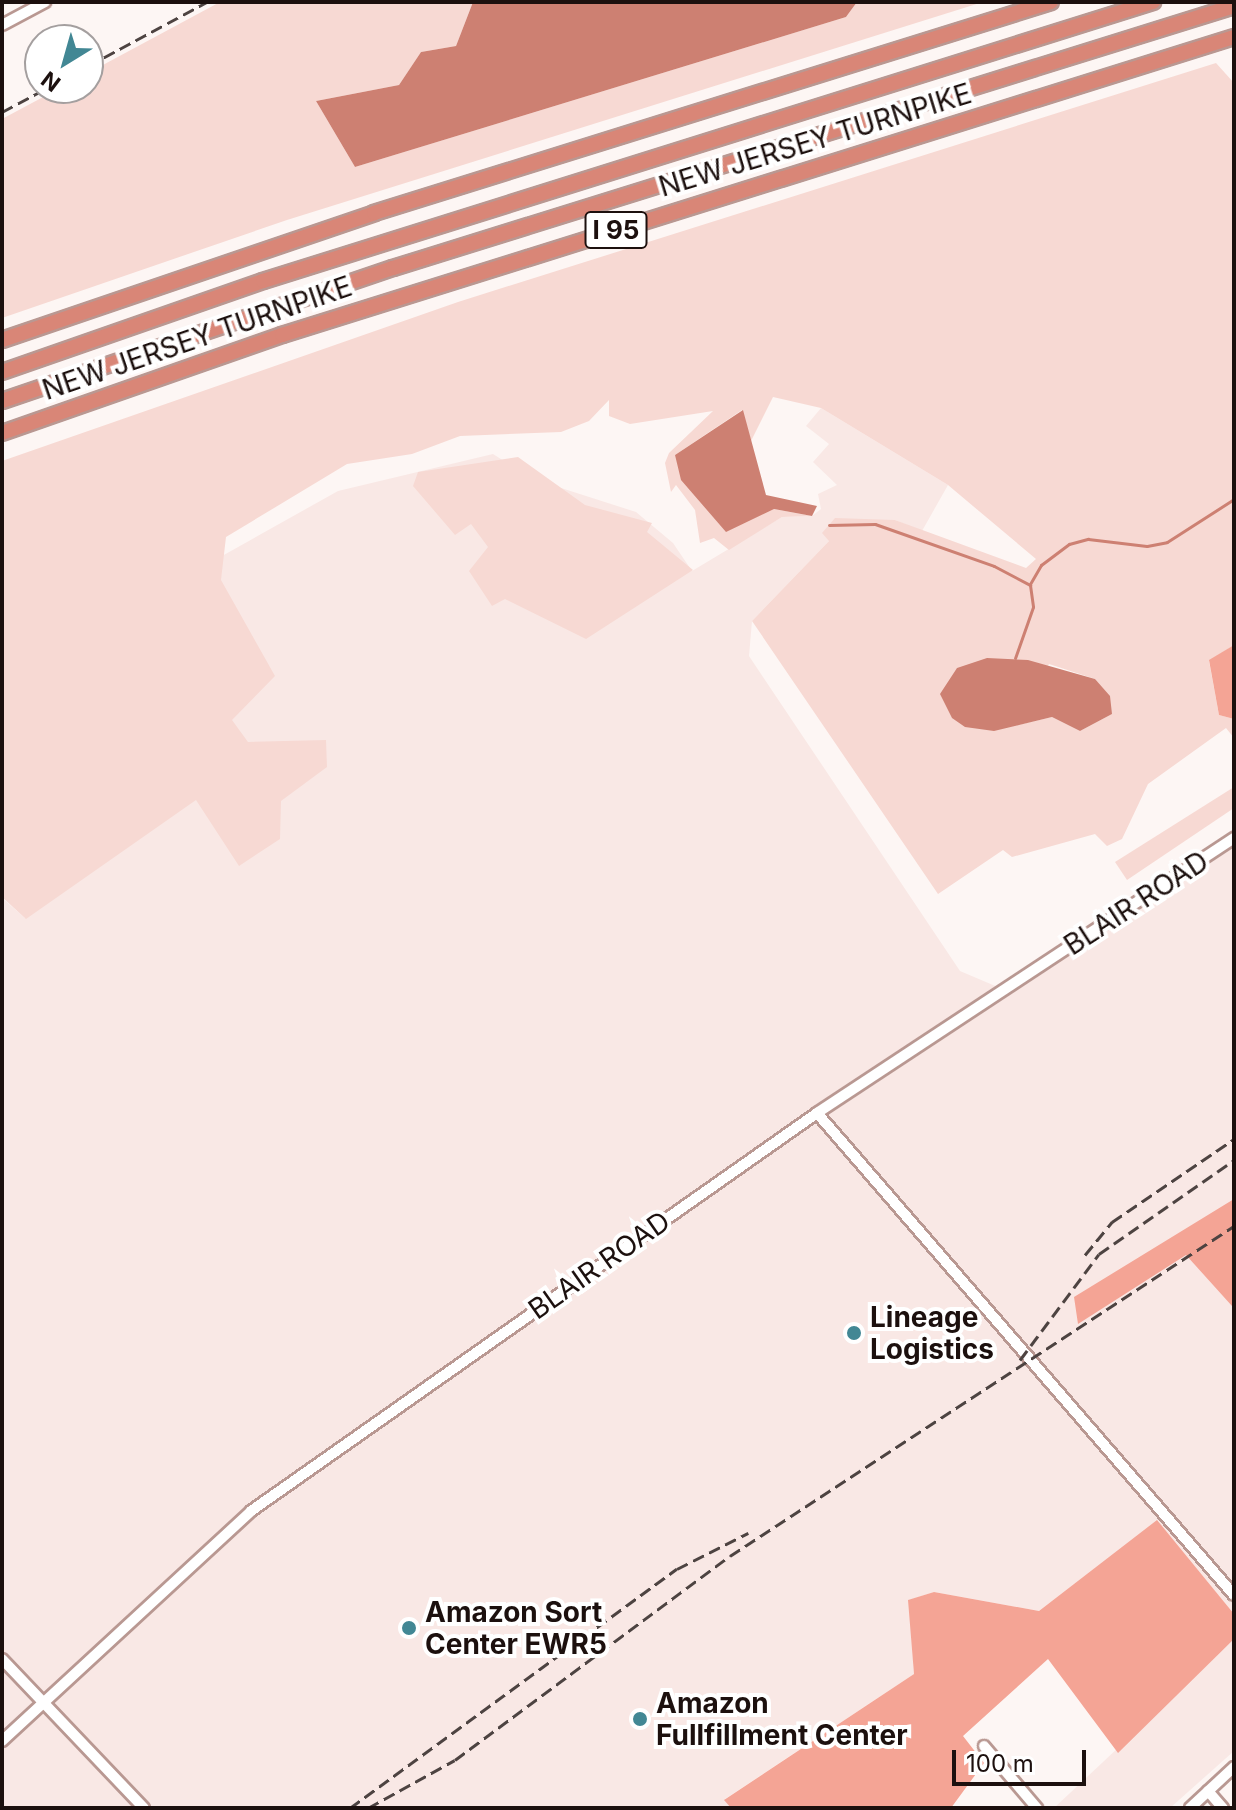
<!DOCTYPE html>
<html>
<head>
<meta charset="utf-8">
<style>
	body { margin:0 }
	#map { position:relative; width:1236px; height:1810px; overflow:hidden; background:#fdf6f4; font-family:Inter,sans-serif }
	div>[style] { position:absolute }
	.built>* { inset:0; background:#f9e8e5 }
	.green>* { inset:0; background:#f7d9d3 }
	.forest>* { inset:0; background:#f4a495 }
	.water>* { inset:0; background:#cd8072 }
	.stream>* { height:3px; margin:-1.5px; padding:0 1.5px; transform-origin:1.5px; border-radius:1.5px; background:#cd8072 }
	.roads { filter:drop-shadow(2px 0 #b99892) drop-shadow(-2px 0 #b99892) drop-shadow(0 2px #b99892) drop-shadow(0 -2px #b99892) }
	.minor>* { height:10px; margin:-5px; padding:0 5px; transform-origin:5px; border-radius:5px; background:#fff }
	.highway>* { height:14px; margin:-7px; padding:0 7px; transform-origin:7px; border-radius:7px; background:#d98677 }
	.rail>* { height:3px; margin-top:-1.5px; transform-origin:0; background:repeating-linear-gradient(90deg,#4d4341 0 12px,transparent 0 18px) }
	.dots>* { width:22px; height:22px; translate:-50% -50%; box-sizing:border-box; border:4px solid #fff; border-radius:50% }
	span { translate:-50% -50%; white-space:nowrap; text-align:center; line-height:1.15; -webkit-text-stroke:8px #fff; paint-order:stroke }
	.shield-label span { padding:2px 6px; background:#fff; border:2px solid; border-radius:6px; -webkit-text-stroke-width:0 }
	.shield-label { font-size:26px; color:#1c100e; font-weight:700 }
	.street-label { font-size:28px; color:#1c100e }
	.poi-label { font-size:28px; color:#1c100e; font-weight:700 }
	.left { translate:0 -50%; text-align:left }
	.frame { position:absolute; inset:0; border:4px solid #1c100e; pointer-events:none }
	.north { position:absolute; left:24px; top:24px; width:80px; height:80px; box-sizing:border-box; background:#fff; border:2px solid #a49f9f; border-radius:50%; rotate:217deg; font-size:22px; font-weight:700; line-height:32px; text-align:center; color:#1c100e }
	.north::after { content:''; display:block; margin:auto; width:28px; height:36px; background:#428794; clip-path:polygon(50% 0,100% 100%,50% 72%,0 100%) }
	.scale { position:absolute; left:952px; top:1750px; width:134px; height:36px; box-sizing:border-box; border:4px solid #1c100e; border-top:0; padding-left:10px; font-size:24px; line-height:28px; white-space:nowrap; color:#1c100e; -webkit-text-stroke:6px #fff; paint-order:stroke }
</style>
</head>
<body>
<div id="map">
	<div class="built">
		<div style="clip-path:polygon(821px 408px,948px 485px,922px 531px,895px 520px,829px 541px,752px 621px,749px 656px,960px 971px,1000px 988px,1234px 836px,1234px 1614px,1157px 1521px,1039px 1611px,934px 1592px,909px 1600px,914px 1674px,725px 1799px,731px 1808px,2px 1808px,2px 898px,25px 918px,29px 916px,2px 679px,338px 491px,493px 454px,533px 479px,636px 512px,673px 543px,692px 571px,782px 517px,812px 516px,821px 509px,818px 494px,837px 485px,813px 462px,829px 444px,806px 426px)"></div>
		<div style="clip-path:polygon(1234px 1639px,1234px 1751px,1170px 1808px,1054px 1808px)"></div>
	</div>
	<div class="green">
		<div style="clip-path:polygon(220px 2px,473px 2px,456px 46px,421px 52px,399px 85px,316px 101px,355px 167px,846px 17px,857px 2px,983px 2px,287px 220px,2px 318px,2px 119px,60px 88px,88px 88px,88px 73px)"></div>
		<div style="clip-path:polygon(evenodd,1216px 63px,1234px 83px,1234px 645px,1209px 661px,1219px 715px,1234px 719px,1234px 738px,1226px 728px,1148px 784px,1122px 839px,1107px 846px,1095px 834px,1012px 857px,1003px 850px,938px 894px,752px 621px,829px 541px,822px 533px,835px 518px,895px 520px,1026px 568px,1036px 559px,948px 485px,821px 408px,773px 397px,751px 441px,742px 410px,675px 455px,774px 509px,812px 516px,782px 517px,729px 550px,714px 538px,700px 543px,695px 510px,676px 485px,671px 492px,665px 463px,669px 453px,713px 411px,630px 424px,609px 416px,609px 400px,589px 421px,561px 432px,460px 436px,412px 454px,347px 464px,226px 537px,221px 580px,275px 676px,232px 720px,248px 742px,326px 740px,327px 767px,281px 801px,280px 839px,239px 866px,196px 800px,26px 919px,2px 897px,2px 461px,458px 302px,1216px 63px,1049px 664px,1095px 679px,1112px 714px,1080px 731px,1052px 717px,1018px 725px,1049px 664px)"></div>
		<div style="clip-path:polygon(518px 457px,585px 505px,652px 523px,647px 532px,693px 570px,586px 639px,505px 599px,492px 606px,469px 571px,488px 547px,471px 524px,455px 535px,413px 486px,418px 472px)"></div>
		<div style="clip-path:polygon(1234px 787px,1234px 808px,1127px 880px,1115px 862px)"></div>
	</div>
	<div class="forest">
		<div style="clip-path:polygon(1234px 645px,1234px 719px,1219px 715px,1209px 660px)"></div>
		<div style="clip-path:polygon(1234px 1199px,1232px 1306px,1186px 1255px,1078px 1324px,1074px 1297px)"></div>
		<div style="clip-path:polygon(1157px 1520px,1234px 1614px,1234px 1639px,1118px 1753px,1048px 1659px,963px 1736px,984px 1763px,951px 1808px,731px 1808px,724px 1800px,914px 1674px,908px 1600px,934px 1592px,1039px 1611px)"></div>
	</div>
	<div class="water">
		<div style="clip-path:polygon(473px 2px,857px 2px,846px 17px,355px 167px,316px 101px,399px 85px,421px 52px,456px 46px)"></div>
		<div style="clip-path:polygon(743px 410px,766px 495px,817px 506px,812px 516px,774px 509px,726px 532px,681px 480px,675px 455px)"></div>
		<div style="clip-path:polygon(987px 658px,1028px 660px,1095px 679px,1110px 696px,1112px 714px,1080px 731px,1052px 717px,994px 731px,965px 727px,952px 718px,940px 694px,957px 668px)"></div>
	</div>
	<div class="stream">
		<div style="left:829px;top:525px;width:46px;rotate:-1.2deg"></div>
		<div style="left:875px;top:524px;width:126px;rotate:19.4deg"></div>
		<div style="left:994px;top:566px;width:41px;rotate:27.8deg"></div>
		<div style="left:1030px;top:585px;width:22px;rotate:82deg"></div>
		<div style="left:1033px;top:607px;width:54px;rotate:109.4deg"></div>
		<div style="left:1030px;top:584px;width:22px;rotate:-60deg"></div>
		<div style="left:1041px;top:565px;width:35px;rotate:-37deg"></div>
		<div style="left:1069px;top:544px;width:20px;rotate:-15deg"></div>
		<div style="left:1088px;top:539px;width:59px;rotate:6.8deg"></div>
		<div style="left:1147px;top:546px;width:20px;rotate:-11deg"></div>
		<div style="left:1167px;top:542px;width:80px;rotate:-32.7deg"></div>
	</div>
	<div class="roads">
		<div class="minor">
			<div style="left:2px;top:25px;width:49px;rotate:-28.1deg"></div>
			<div style="left:817px;top:1113px;width:637px;rotate:49.14deg"></div>
			<div style="left:2px;top:1659px;width:206px;rotate:46.4deg"></div>
			<div style="left:2px;top:1741px;width:339px;rotate:-42.7deg"></div>
			<div style="left:251px;top:1511px;width:692px;rotate:-35.11deg"></div>
			<div style="left:817px;top:1113px;width:500px;rotate:-33.4deg"></div>
			<div style="left:984px;top:1746px;width:82px;rotate:49.5deg"></div>
			<div style="left:1208px;top:1791px;width:23px;rotate:49deg"></div>
			<div style="left:1190px;top:1808px;width:60px;rotate:-43deg"></div>
		</div>
		<div class="highway">
			<div style="left:2px;top:340px;width:393px;rotate:-18.8deg"></div>
			<div style="left:374px;top:213px;width:709px;rotate:-17.31deg"></div>
			<div style="left:2px;top:372px;width:276px;rotate:-19.2deg"></div>
			<div style="left:263px;top:281px;width:933px;rotate:-17.41deg"></div>
			<div style="left:2px;top:401px;width:413px;rotate:-18.8deg"></div>
			<div style="left:393px;top:268px;width:881px;rotate:-17.3deg"></div>
			<div style="left:2px;top:433px;width:297px;rotate:-19.3deg"></div>
			<div style="left:282px;top:335px;width:998px;rotate:-17.38deg"></div>
		</div>
	</div>
	<div class="rail">
		<div style="left:88px;top:66px;width:135px;rotate:-28.3deg"></div>
		<div style="left:2px;top:112px;width:51px;rotate:-28.1deg"></div>
		<div style="left:1085px;top:1255px;width:43px;rotate:-50.7deg"></div>
		<div style="left:1112px;top:1222px;width:148px;rotate:-34.2deg"></div>
		<div style="left:1020px;top:1360px;width:132px;rotate:-53.3deg"></div>
		<div style="left:1099px;top:1254px;width:165px;rotate:-34.8deg"></div>
		<div style="left:350px;top:1808px;width:405px;rotate:-36.2deg"></div>
		<div style="left:677px;top:1569px;width:80px;rotate:-26.9deg"></div>
		<div style="left:368px;top:1808px;width:99px;rotate:-28.9deg"></div>
		<div style="left:455px;top:1760px;width:342px;rotate:-36.6deg"></div>
		<div style="left:730px;top:1556px;width:602px;rotate:-33.22deg"></div>
	</div>
	<div class="dots">
		<div style="left:854px;top:1333px;background:#428794"></div>
		<div style="left:409px;top:1628px;background:#428794"></div>
		<div style="left:640px;top:1719px;background:#428794"></div>
	</div>
	<div class="shield-label">
		<span style="left:616px;top:230px">I 95</span>
	</div>
	<div class="street-label">
		<span style="left:815px;top:140px;rotate:-17deg">NEW JERSEY TURNPIKE</span>
		<span style="left:197px;top:338px;rotate:-19deg">NEW JERSEY TURNPIKE</span>
		<span style="left:1136px;top:903px;rotate:-33deg">BLAIR ROAD</span>
		<span style="left:599px;top:1265px;rotate:-35deg">BLAIR ROAD</span>
	</div>
	<div class="poi-label">
		<span class="left" style="left:870px;top:1333px">Lineage<br>Logistics</span>
		<span class="left" style="left:425px;top:1628px">Amazon Sort<br>Center EWR5</span>
		<span class="left" style="left:656px;top:1719px">Amazon<br>Fullfillment Center</span>
	</div>
	<div class="frame"></div>
	<div class="north">N</div>
	<div class="scale">100 m</div>
</div>
</body>
</html>
